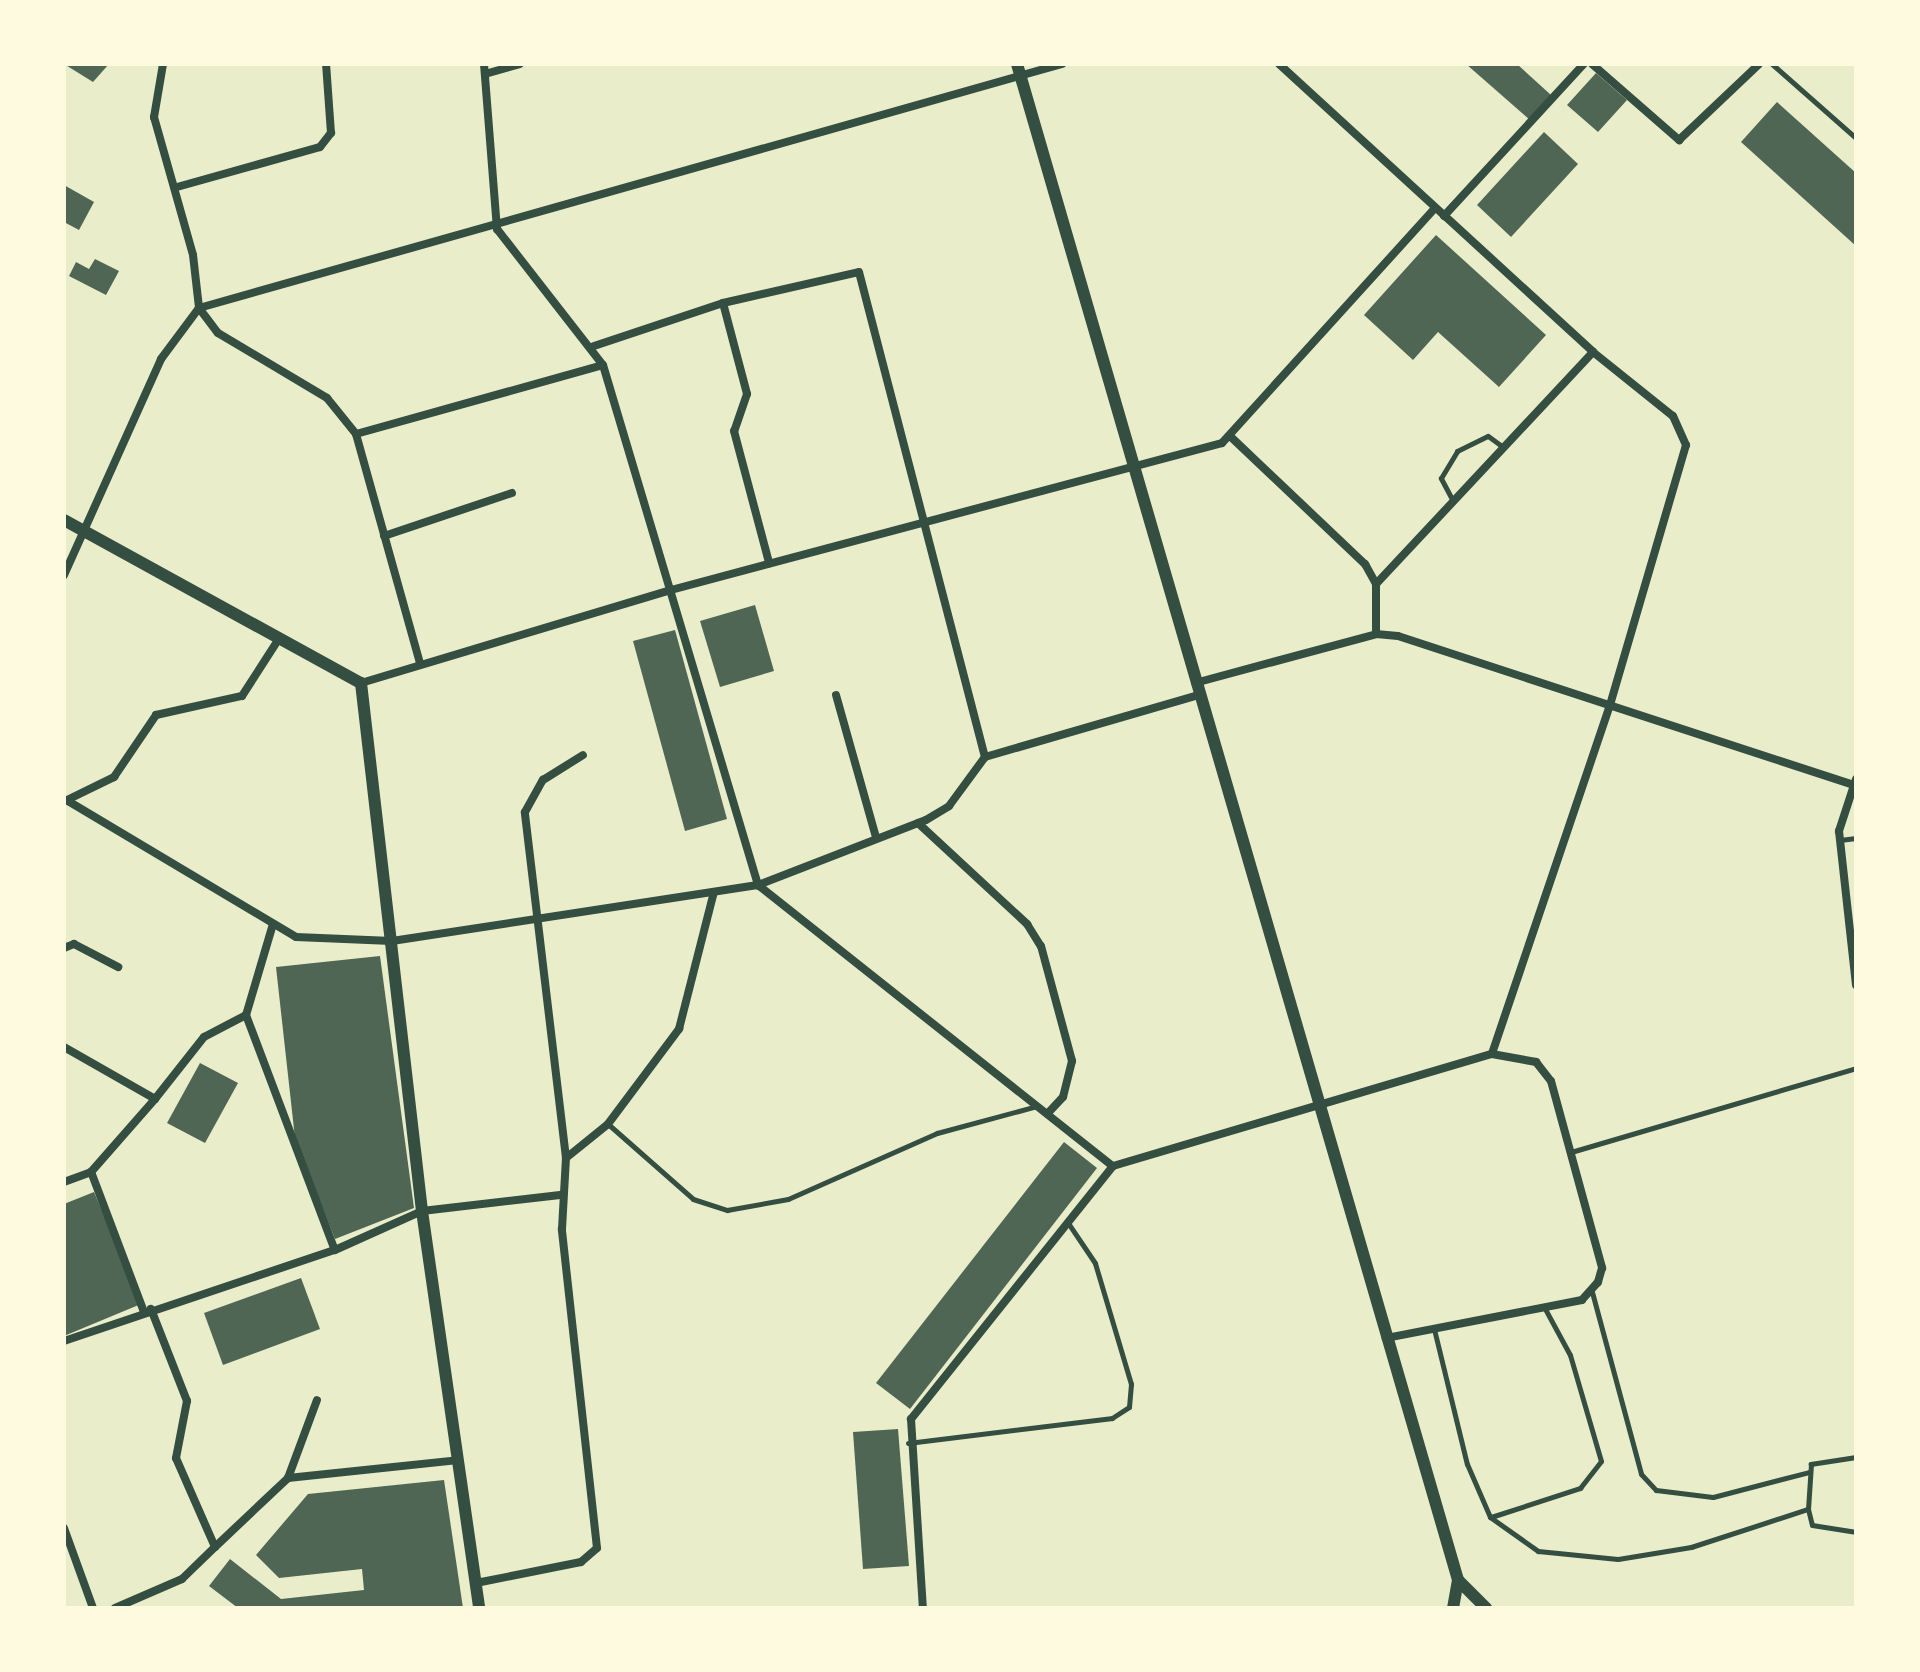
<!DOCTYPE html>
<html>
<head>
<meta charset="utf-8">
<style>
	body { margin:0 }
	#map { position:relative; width:1920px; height:1672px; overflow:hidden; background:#e9edc9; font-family:Lora,serif }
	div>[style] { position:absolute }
	.building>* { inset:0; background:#4f6655 }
	.service>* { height:5px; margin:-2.5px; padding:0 2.5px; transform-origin:2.5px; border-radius:2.5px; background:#344e41 }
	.minor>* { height:8px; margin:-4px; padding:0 4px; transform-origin:4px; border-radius:4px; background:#344e41 }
	.tertiary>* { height:12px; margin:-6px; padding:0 6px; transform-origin:6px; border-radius:6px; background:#344e41 }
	span { translate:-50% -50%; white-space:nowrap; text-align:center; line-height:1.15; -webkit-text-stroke:8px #fefae0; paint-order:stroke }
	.frame { position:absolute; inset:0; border:66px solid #fefae0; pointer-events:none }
</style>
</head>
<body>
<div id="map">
	<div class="building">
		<div style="clip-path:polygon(64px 64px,109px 64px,93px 82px)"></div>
		<div style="clip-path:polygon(1466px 64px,1517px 64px,1551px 95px,1530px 120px)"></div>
		<div style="clip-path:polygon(1596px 73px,1627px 100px,1598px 132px,1567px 105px)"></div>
		<div style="clip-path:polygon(1777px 102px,1856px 173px,1856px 246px,1741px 142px)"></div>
		<div style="clip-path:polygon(1544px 132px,1578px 164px,1511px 237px,1477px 205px)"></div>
		<div style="clip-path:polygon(64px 185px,94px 202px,79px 230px,64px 222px)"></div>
		<div style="clip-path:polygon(1436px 235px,1546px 335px,1499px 387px,1438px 332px,1413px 360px,1364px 315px)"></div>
		<div style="clip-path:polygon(95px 259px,119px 271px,106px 295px,69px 276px,76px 262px,89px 269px)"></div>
		<div style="clip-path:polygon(755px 605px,774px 671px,720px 687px,700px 621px)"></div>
		<div style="clip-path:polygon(675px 630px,727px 819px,685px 831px,633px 641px)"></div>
		<div style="clip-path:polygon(380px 956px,414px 1208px,335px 1239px,295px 1138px,276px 967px)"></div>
		<div style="clip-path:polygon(200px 1063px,238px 1083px,205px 1143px,167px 1123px)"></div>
		<div style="clip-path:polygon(1064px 1142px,1097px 1168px,910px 1409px,876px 1383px)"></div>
		<div style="clip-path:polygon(94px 1192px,141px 1304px,64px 1336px,64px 1204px)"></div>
		<div style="clip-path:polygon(301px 1278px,320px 1329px,223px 1365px,204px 1313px)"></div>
		<div style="clip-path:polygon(898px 1429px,909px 1566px,863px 1569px,853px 1432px)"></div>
		<div style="clip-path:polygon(444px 1480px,463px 1608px,238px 1608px,209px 1586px,230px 1559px,281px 1599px,364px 1590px,362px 1569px,279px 1578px,256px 1555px,308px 1494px)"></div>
	</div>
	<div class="service">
		<div style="left:1772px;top:64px;width:112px;rotate:41.4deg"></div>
		<div style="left:1453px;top:501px;width:26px;rotate:-118deg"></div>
		<div style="left:1441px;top:478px;width:31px;rotate:-59deg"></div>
		<div style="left:1457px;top:451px;width:34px;rotate:-26deg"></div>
		<div style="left:1488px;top:436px;width:19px;rotate:36deg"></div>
		<div style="left:1840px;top:840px;width:16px;rotate:-7deg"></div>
		<div style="left:608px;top:1124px;width:113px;rotate:41.4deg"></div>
		<div style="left:693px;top:1199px;width:36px;rotate:18deg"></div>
		<div style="left:727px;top:1210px;width:62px;rotate:-10.2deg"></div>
		<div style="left:788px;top:1199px;width:163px;rotate:-23.9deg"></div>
		<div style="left:937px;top:1133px;width:104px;rotate:-15.1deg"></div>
		<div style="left:1571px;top:1152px;width:297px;rotate:-16.4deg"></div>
		<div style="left:1592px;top:1292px;width:188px;rotate:74.9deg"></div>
		<div style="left:1641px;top:1474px;width:22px;rotate:47deg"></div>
		<div style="left:1656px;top:1490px;width:57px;rotate:7deg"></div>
		<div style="left:1713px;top:1497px;width:99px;rotate:-14.6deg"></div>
		<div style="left:1434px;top:1329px;width:139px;rotate:76.3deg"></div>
		<div style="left:1467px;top:1464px;width:58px;rotate:66.5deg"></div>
		<div style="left:1490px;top:1517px;width:59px;rotate:35.3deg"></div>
		<div style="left:1538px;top:1551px;width:80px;rotate:5.7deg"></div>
		<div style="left:1618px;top:1559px;width:74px;rotate:-9.3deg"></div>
		<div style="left:1691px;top:1547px;width:123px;rotate:-18deg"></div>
		<div style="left:908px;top:1443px;width:206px;rotate:-7deg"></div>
		<div style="left:1112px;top:1418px;width:20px;rotate:-33deg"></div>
		<div style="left:1129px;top:1407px;width:23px;rotate:-85deg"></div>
		<div style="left:1131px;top:1384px;width:126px;rotate:-106.6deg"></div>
		<div style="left:1095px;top:1263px;width:48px;rotate:-124deg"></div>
		<div style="left:1856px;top:1457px;width:46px;rotate:171.2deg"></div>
		<div style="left:1811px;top:1464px;width:45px;rotate:93.8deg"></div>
		<div style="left:1808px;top:1509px;width:16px;rotate:76deg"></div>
		<div style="left:1812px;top:1525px;width:45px;rotate:9deg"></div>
		<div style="left:1491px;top:1517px;width:94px;rotate:-18deg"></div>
		<div style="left:1580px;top:1488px;width:34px;rotate:-52deg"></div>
		<div style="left:1601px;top:1461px;width:110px;rotate:-106.3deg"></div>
		<div style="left:1570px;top:1355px;width:55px;rotate:-118.4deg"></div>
	</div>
	<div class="minor">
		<div style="left:163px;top:64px;width:54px;rotate:99.6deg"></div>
		<div style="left:154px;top:117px;width:143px;rotate:74.2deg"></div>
		<div style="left:193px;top:255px;width:53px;rotate:83.5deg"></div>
		<div style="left:199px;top:308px;width:31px;rotate:53deg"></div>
		<div style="left:218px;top:333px;width:127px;rotate:30.8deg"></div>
		<div style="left:327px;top:398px;width:46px;rotate:51.1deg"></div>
		<div style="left:356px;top:434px;width:238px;rotate:74.4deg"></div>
		<div style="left:484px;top:64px;width:166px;rotate:85.5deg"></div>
		<div style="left:497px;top:229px;width:172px;rotate:52.1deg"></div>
		<div style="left:603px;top:365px;width:543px;rotate:73.4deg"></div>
		<div style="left:758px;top:885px;width:453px;rotate:38.4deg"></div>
		<div style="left:1113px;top:1166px;width:324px;rotate:128.6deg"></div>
		<div style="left:911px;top:1419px;width:189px;rotate:86.4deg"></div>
		<div style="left:1279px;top:64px;width:426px;rotate:42.5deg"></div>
		<div style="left:1593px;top:352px;width:102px;rotate:38.7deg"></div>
		<div style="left:1673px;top:416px;width:32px;rotate:66deg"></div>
		<div style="left:1686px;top:445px;width:271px;rotate:106.3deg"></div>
		<div style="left:1610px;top:705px;width:368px;rotate:108.7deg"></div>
		<div style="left:1592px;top:64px;width:116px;rotate:41.1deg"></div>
		<div style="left:1679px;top:140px;width:110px;rotate:-43.5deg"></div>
		<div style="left:485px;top:74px;width:36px;rotate:-16deg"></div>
		<div style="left:177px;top:187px;width:148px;rotate:-15.6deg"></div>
		<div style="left:320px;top:147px;width:18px;rotate:-52deg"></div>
		<div style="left:331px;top:133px;width:69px;rotate:-94.1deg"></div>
		<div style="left:1444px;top:216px;width:207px;rotate:-47.4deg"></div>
		<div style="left:723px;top:303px;width:94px;rotate:75.2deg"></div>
		<div style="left:747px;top:394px;width:39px;rotate:109deg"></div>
		<div style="left:734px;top:431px;width:137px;rotate:75.1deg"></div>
		<div style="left:594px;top:346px;width:136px;rotate:-18.4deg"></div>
		<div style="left:723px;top:303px;width:139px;rotate:-12.8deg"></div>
		<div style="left:859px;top:272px;width:501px;rotate:75.44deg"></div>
		<div style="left:356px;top:434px;width:256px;rotate:-15.6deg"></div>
		<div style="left:1231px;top:437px;width:185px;rotate:43.5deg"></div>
		<div style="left:1365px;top:564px;width:23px;rotate:61deg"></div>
		<div style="left:1376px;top:584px;width:50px;rotate:90deg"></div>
		<div style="left:384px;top:536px;width:135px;rotate:-18.6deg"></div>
		<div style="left:64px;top:575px;width:237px;rotate:-65.8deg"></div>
		<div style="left:161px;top:359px;width:64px;rotate:-53.3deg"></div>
		<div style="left:199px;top:308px;width:897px;rotate:-15.79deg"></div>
		<div style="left:1376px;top:584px;width:318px;rotate:-46.9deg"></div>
		<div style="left:361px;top:683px;width:324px;rotate:-16.7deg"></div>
		<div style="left:671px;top:590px;width:570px;rotate:-14.94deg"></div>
		<div style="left:1222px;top:443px;width:317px;rotate:-47.8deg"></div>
		<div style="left:1195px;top:683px;width:188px;rotate:-15.1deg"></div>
		<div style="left:1376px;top:634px;width:22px;rotate:5deg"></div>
		<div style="left:1398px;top:636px;width:480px;rotate:18.1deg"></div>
		<div style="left:836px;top:695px;width:148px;rotate:74.3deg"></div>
		<div style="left:1856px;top:779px;width:55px;rotate:108.1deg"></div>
		<div style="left:1839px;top:831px;width:155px;rotate:83.7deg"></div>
		<div style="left:65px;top:801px;width:55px;rotate:-26.1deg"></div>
		<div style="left:114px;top:777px;width:75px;rotate:-55.9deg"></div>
		<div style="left:156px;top:715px;width:88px;rotate:-12.5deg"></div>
		<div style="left:242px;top:696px;width:70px;rotate:-57.2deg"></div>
		<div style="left:68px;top:801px;width:265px;rotate:30.8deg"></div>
		<div style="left:296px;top:937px;width:96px;rotate:2.4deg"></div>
		<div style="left:392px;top:941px;width:370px;rotate:-8.7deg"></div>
		<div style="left:758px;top:885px;width:180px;rotate:-21.2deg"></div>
		<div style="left:926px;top:820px;width:27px;rotate:-31deg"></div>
		<div style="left:949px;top:806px;width:61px;rotate:-53.7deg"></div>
		<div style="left:985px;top:757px;width:222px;rotate:-16.2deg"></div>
		<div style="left:918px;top:823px;width:149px;rotate:42.8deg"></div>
		<div style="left:1027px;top:924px;width:26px;rotate:58deg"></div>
		<div style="left:1041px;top:946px;width:119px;rotate:74.9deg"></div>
		<div style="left:1072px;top:1061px;width:37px;rotate:104deg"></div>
		<div style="left:1063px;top:1097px;width:23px;rotate:133deg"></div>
		<div style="left:273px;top:924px;width:95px;rotate:106.5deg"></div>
		<div style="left:246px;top:1015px;width:251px;rotate:69.3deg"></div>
		<div style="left:64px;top:948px;width:11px;rotate:-22deg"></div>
		<div style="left:74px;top:944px;width:50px;rotate:27.6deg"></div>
		<div style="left:64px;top:1047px;width:105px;rotate:29.7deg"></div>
		<div style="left:155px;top:1099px;width:79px;rotate:-51.7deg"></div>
		<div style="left:204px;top:1037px;width:47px;rotate:-27.6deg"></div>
		<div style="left:566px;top:1158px;width:54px;rotate:-39deg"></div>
		<div style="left:608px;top:1124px;width:119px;rotate:-53.2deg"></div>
		<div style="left:679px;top:1029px;width:141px;rotate:-75.7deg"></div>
		<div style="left:1113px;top:1166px;width:395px;rotate:-16.5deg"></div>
		<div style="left:1492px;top:1054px;width:45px;rotate:10.3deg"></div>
		<div style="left:1536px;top:1062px;width:24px;rotate:52deg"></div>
		<div style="left:1551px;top:1081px;width:194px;rotate:74.7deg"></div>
		<div style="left:1602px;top:1268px;width:15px;rotate:106deg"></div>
		<div style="left:1598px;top:1282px;width:24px;rotate:132deg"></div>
		<div style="left:1582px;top:1300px;width:200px;rotate:169deg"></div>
		<div style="left:64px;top:1182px;width:29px;rotate:-20deg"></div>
		<div style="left:144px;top:1312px;width:150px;rotate:-110.7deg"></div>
		<div style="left:91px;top:1172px;width:97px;rotate:-48.8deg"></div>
		<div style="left:64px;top:1341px;width:286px;rotate:-18.6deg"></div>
		<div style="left:335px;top:1250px;width:95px;rotate:-24.1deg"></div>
		<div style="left:422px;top:1211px;width:139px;rotate:-6.6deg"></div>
		<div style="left:288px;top:1478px;width:171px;rotate:-6deg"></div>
		<div style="left:64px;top:1528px;width:85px;rotate:70.1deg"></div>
		<div style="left:215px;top:1547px;width:100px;rotate:-43.4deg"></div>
		<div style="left:288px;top:1478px;width:83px;rotate:-69.6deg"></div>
		<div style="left:476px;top:1583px;width:107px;rotate:-11.3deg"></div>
		<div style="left:581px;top:1562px;width:21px;rotate:-41deg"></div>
		<div style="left:597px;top:1548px;width:321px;rotate:-96.3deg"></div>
		<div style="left:562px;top:1229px;width:71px;rotate:-86.8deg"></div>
		<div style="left:566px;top:1158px;width:348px;rotate:-96.8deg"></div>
		<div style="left:525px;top:812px;width:37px;rotate:-61deg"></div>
		<div style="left:543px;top:780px;width:47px;rotate:-32deg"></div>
		<div style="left:115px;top:1608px;width:73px;rotate:-23.4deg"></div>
		<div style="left:182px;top:1579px;width:46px;rotate:-44.1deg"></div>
		<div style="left:215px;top:1547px;width:97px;rotate:-113.7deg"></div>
		<div style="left:176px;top:1458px;width:58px;rotate:-79.1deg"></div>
		<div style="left:187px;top:1401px;width:99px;rotate:-111.4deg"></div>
	</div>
	<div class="tertiary">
		<div style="left:1017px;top:64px;width:1579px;rotate:73.78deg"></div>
		<div style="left:1458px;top:1580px;width:28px;rotate:100deg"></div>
		<div style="left:64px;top:520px;width:339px;rotate:28.8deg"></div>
		<div style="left:361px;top:683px;width:532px;rotate:83.41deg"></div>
		<div style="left:422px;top:1211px;width:401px;rotate:81.8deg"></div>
		<div style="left:1458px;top:1580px;width:40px;rotate:45deg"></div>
	</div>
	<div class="frame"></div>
</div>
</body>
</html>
